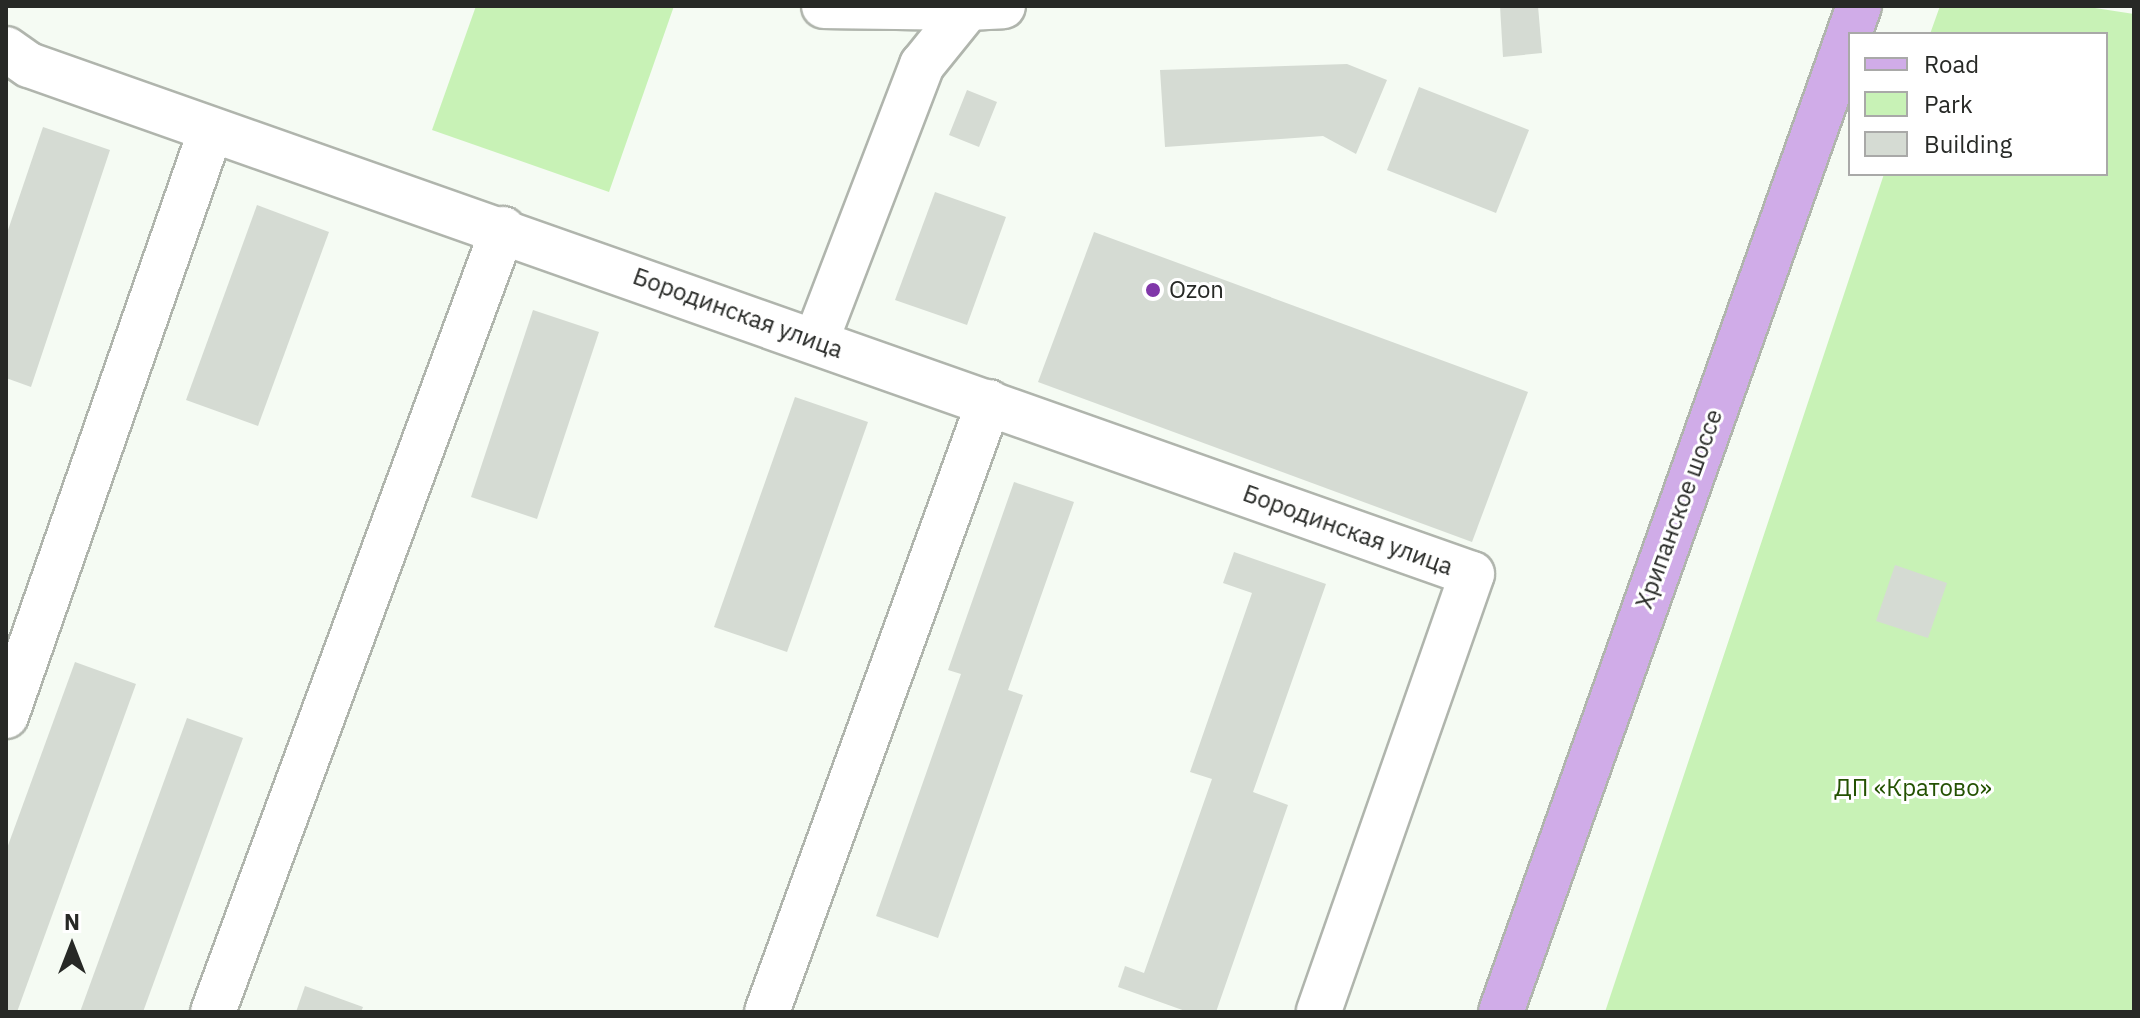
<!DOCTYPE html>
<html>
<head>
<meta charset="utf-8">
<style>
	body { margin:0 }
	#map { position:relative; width:2140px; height:1018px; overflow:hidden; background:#f5fbf3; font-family:"IBM Plex Sans",sans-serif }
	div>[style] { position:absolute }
	.green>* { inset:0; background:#c8f2b6 }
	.building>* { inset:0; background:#d5dbd3 }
	.roads { filter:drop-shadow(2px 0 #b0b5ad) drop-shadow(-2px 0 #b0b5ad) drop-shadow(0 2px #b0b5ad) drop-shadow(0 -2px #b0b5ad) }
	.minor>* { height:44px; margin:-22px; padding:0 22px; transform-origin:22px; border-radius:22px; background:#fff }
	.major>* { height:44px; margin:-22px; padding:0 22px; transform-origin:22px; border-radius:22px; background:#d0ace8 }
	.dots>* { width:22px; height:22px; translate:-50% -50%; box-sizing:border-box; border:4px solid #fff; border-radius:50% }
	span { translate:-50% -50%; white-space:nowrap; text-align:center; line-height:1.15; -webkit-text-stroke:6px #fff; paint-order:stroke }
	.poi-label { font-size:24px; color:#272926 }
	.left { translate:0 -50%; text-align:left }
	.street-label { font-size:24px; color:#272926 }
	.park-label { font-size:24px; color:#245202 }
	.frame { position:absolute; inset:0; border:8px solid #272926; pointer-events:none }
	.legend { position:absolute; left:1848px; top:32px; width:260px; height:144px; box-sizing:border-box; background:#fff; border:2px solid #a9a9a8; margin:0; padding:10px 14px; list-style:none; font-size:24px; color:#272926 }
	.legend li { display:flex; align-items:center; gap:16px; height:40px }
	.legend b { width:40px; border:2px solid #a9a9a8 }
	.north { position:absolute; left:32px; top:906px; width:80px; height:80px; -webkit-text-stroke:6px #fff; paint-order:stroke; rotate:0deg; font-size:22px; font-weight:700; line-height:32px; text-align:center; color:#272926 }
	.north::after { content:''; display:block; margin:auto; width:28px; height:36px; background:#272926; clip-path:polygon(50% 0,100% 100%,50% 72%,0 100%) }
</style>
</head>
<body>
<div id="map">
	<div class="green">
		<div style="clip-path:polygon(476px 6px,674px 6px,609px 192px,432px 130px)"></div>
		<div style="clip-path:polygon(1940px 6px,2082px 6px,2134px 14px,2134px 1012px,1605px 1012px,1884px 174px,2106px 174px,2106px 34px,1930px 34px)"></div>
	</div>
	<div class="building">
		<div style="clip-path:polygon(1500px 6px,1538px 6px,1542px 53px,1503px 57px)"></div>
		<div style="clip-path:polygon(1347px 64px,1387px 80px,1356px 154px,1323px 136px,1165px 147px,1160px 70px)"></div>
		<div style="clip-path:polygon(1419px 87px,1529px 130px,1496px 213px,1387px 170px)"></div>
		<div style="clip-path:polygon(967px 90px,997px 102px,979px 147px,949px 135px)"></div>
		<div style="clip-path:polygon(43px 127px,110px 150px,31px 387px,6px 378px,6px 236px)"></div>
		<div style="clip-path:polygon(935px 192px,1006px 217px,967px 325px,895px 300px)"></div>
		<div style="clip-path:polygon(257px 205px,329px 232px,258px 426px,186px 400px)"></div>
		<div style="clip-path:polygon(1094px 232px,1528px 392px,1472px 542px,1038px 382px)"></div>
		<div style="clip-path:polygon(533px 310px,599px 332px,537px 519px,471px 497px)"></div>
		<div style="clip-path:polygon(795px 397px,868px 422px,787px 652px,714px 627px)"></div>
		<div style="clip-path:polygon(1014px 482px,1074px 502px,1008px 690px,1023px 695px,938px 938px,876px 916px,961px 674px,948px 670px)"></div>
		<div style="clip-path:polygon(1234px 552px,1326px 584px,1253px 792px,1288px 805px,1216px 1012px,1188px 1012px,1118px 987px,1125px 966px,1144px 973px,1212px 779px,1190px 772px,1252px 593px,1223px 583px)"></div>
		<div style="clip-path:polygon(1895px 565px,1947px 583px,1928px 638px,1876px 621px)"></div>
		<div style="clip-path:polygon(75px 662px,136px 684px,17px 1012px,6px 1012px,6px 851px)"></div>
		<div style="clip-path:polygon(187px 718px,243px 738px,143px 1012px,80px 1012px)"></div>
		<div style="clip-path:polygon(305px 986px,363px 1007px,361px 1012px,296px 1012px)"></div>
	</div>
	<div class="roads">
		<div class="minor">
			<div style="left:824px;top:6px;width:144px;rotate:0.8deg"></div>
			<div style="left:6px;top:49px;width:28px;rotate:35deg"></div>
			<div style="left:29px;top:65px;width:1530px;rotate:19.43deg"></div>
			<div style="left:1472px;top:574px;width:464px;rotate:109.3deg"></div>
			<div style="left:816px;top:341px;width:296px;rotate:-69deg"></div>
			<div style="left:922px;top:65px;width:73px;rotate:-51.1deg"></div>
			<div style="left:968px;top:8px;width:35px;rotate:-3deg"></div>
			<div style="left:6px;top:716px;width:621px;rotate:-70.72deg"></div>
			<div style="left:213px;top:1012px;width:835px;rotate:-69.68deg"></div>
			<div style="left:767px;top:1012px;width:649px;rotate:-70deg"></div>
		</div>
		<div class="major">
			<div style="left:1501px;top:1012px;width:1068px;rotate:-70.41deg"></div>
		</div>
	</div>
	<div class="dots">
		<div style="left:1153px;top:290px;background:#8037a9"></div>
	</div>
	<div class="poi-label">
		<span class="left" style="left:1169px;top:290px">Ozon</span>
	</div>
	<div class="street-label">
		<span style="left:738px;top:313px;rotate:20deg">Бородинская улица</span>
		<span style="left:1679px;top:509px;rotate:-70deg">Хрипанское шоссе</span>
		<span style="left:1348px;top:530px;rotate:20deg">Бородинская улица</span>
	</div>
	<div class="park-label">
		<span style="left:1913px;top:788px">ДП «Кратово»</span>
	</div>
	<div class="frame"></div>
	<ul class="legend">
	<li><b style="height:10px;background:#d0ace8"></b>Road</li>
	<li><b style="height:22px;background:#c8f2b6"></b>Park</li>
	<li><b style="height:22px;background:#d5dbd3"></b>Building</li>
	</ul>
	<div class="north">N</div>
</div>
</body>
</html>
